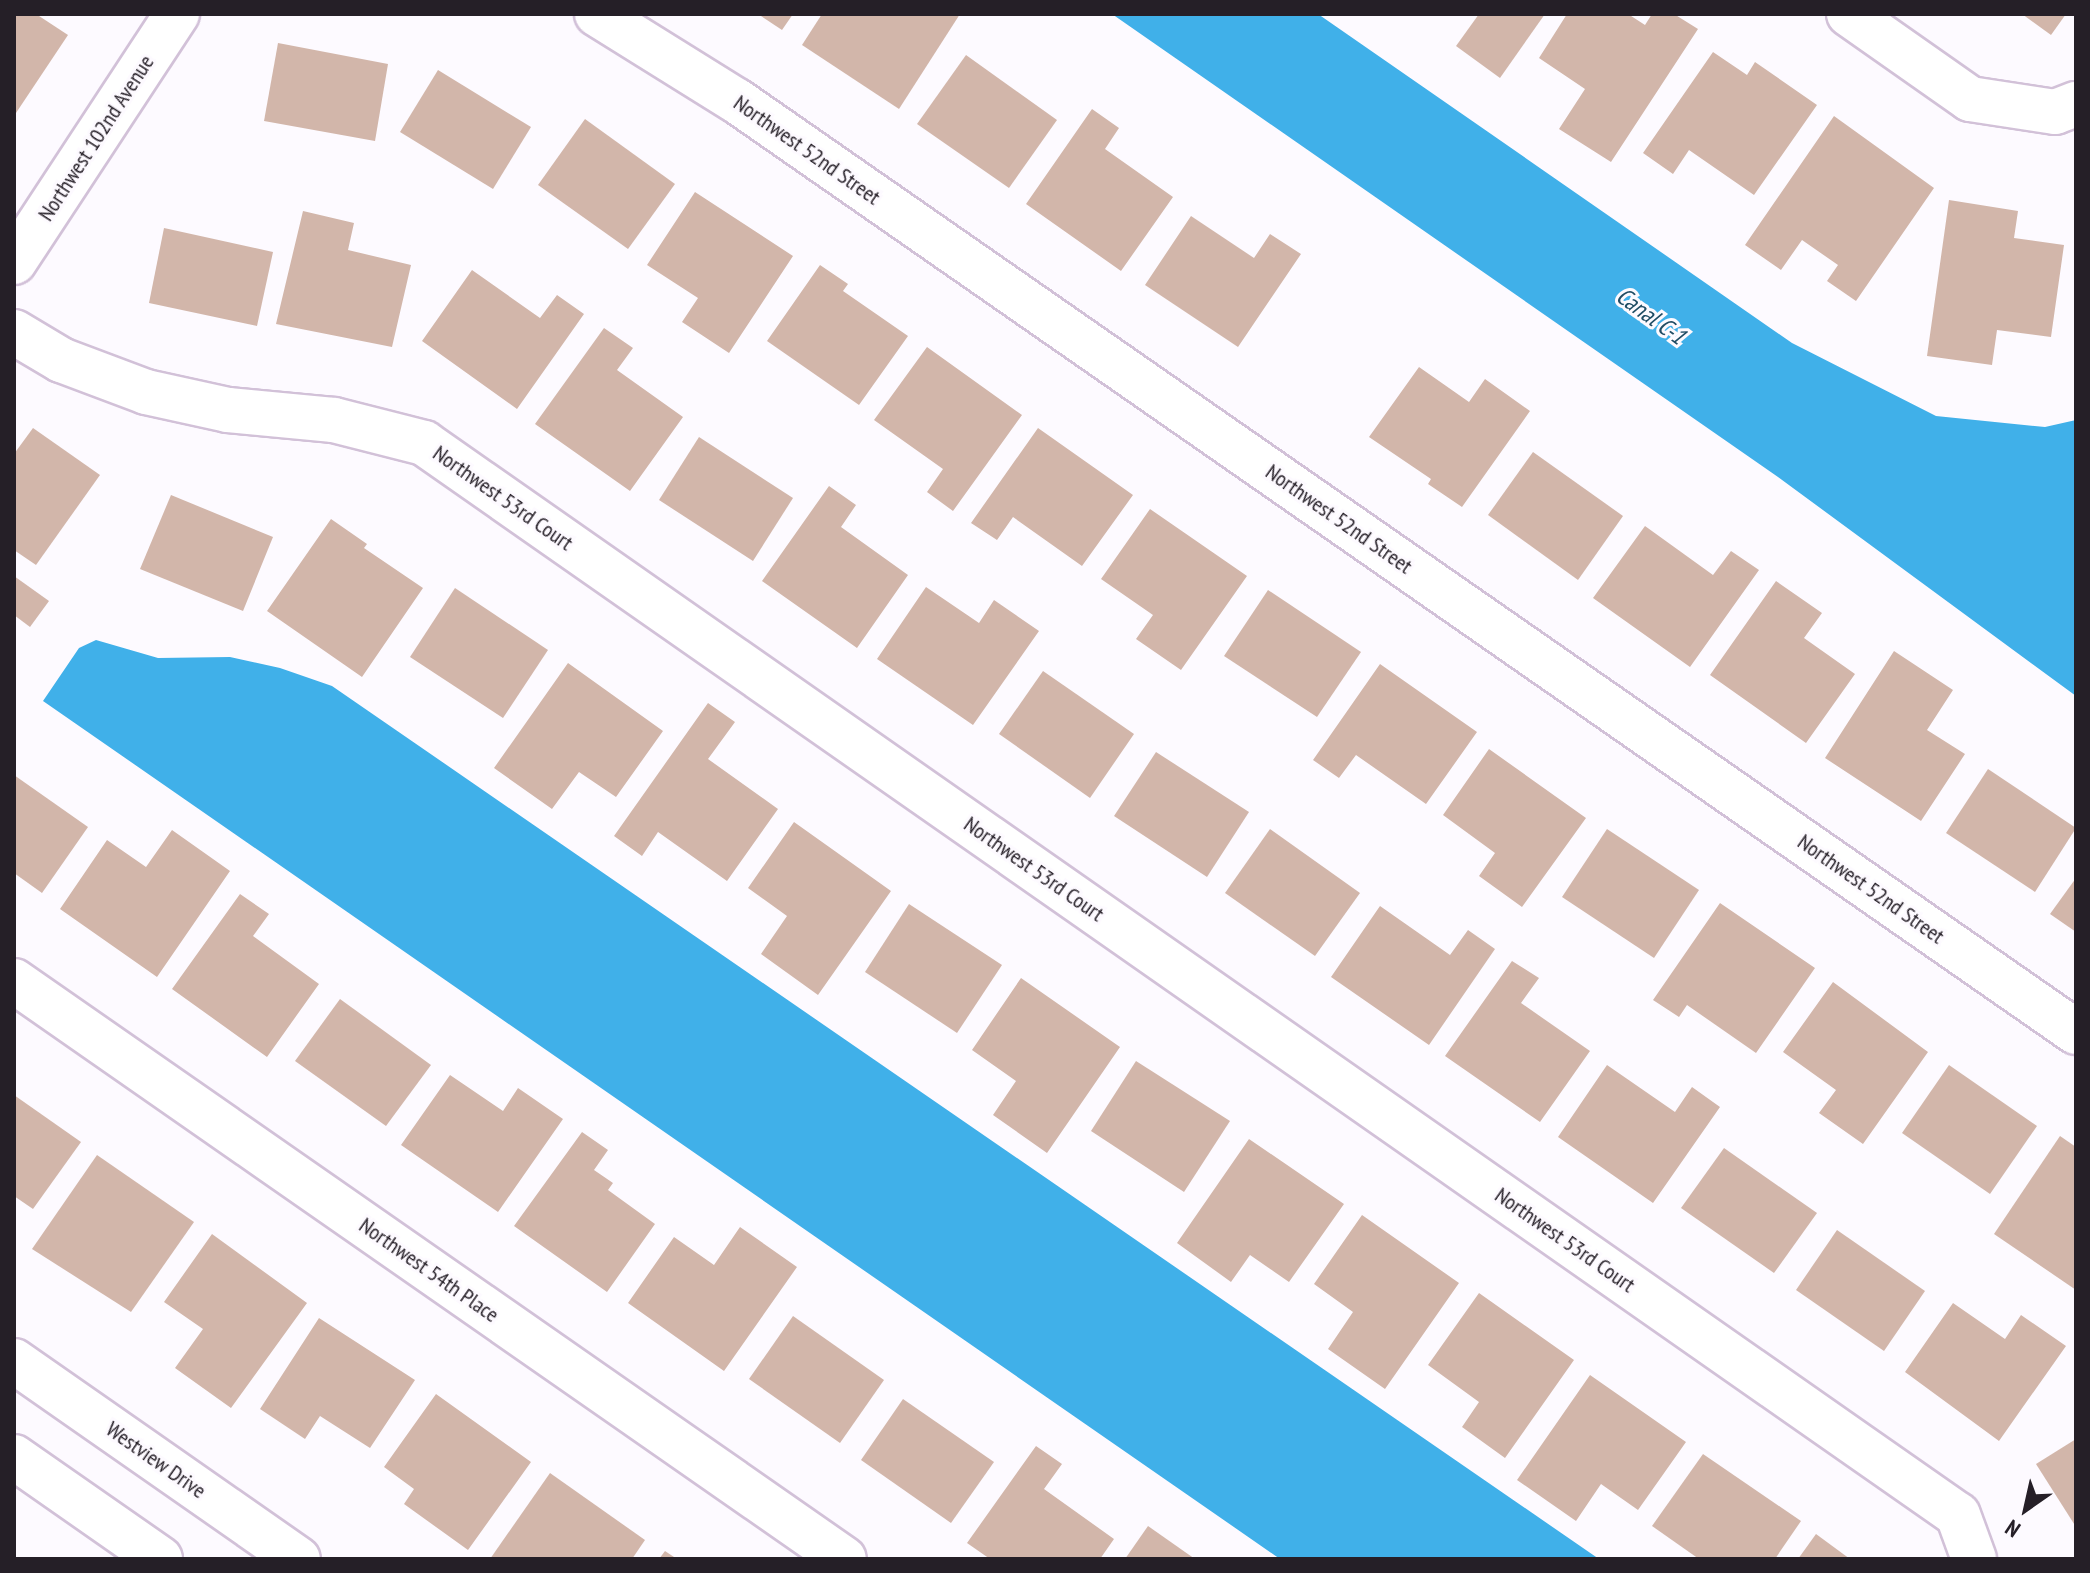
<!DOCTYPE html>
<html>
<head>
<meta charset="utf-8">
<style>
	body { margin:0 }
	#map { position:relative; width:2090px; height:1573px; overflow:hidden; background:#fdfaff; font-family:"PT Sans Narrow",sans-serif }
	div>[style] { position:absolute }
	.water>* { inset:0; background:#40b0e9 }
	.building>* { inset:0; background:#d2b6aa }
	.roads { filter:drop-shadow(2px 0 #d2c1d8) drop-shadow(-2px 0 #d2c1d8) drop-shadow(0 2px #d2c1d8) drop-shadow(0 -2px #d2c1d8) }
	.street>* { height:44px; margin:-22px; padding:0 22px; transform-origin:22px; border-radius:22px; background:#fff }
	.secondary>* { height:44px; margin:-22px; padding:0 22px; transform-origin:22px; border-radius:22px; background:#fff }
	span { translate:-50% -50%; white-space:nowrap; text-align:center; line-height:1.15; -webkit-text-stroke:6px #fdfaff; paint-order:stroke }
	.street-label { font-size:22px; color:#251f27 }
	.water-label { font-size:24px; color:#214d65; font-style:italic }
	.frame { position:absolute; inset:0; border:16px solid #251f27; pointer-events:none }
	.north { position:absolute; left:1986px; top:1469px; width:80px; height:80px; -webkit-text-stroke:6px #fdfaff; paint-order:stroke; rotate:214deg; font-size:22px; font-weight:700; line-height:32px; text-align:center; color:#251f27 }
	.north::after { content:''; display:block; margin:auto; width:28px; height:36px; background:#251f27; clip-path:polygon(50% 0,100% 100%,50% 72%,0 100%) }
</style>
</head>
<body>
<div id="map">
	<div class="water">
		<div style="clip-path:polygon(1112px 14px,1318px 14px,1792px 343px,1936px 416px,2045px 427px,2076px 420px,2076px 696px,1778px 477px)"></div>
		<div style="clip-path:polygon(96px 640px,158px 658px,230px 657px,280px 668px,332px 686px,1599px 1559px,1280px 1559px,43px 701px,79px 648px)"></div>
	</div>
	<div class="building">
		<div style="clip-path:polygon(14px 14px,36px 14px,68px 35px,14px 116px)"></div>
		<div style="clip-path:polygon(758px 14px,793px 14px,782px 30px)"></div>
		<div style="clip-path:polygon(822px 14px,960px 14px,899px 109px,802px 45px)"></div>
		<div style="clip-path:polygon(1479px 14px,1545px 14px,1500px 78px,1456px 46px)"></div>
		<div style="clip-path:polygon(1567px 14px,1628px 14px,1645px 25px,1652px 14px,1674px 14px,1698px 29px,1611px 162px,1559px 129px,1585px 89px,1539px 58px)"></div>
		<div style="clip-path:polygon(2022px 14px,2066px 14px,2051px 35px)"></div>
		<div style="clip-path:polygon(278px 43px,388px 64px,375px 141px,264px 121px)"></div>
		<div style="clip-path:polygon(1713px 52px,1747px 75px,1755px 62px,1817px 105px,1754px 195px,1689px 150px,1673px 174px,1643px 153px)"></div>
		<div style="clip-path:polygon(966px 55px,1057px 120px,1009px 188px,917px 124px)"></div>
		<div style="clip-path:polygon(438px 70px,531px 127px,493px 189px,400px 132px)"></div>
		<div style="clip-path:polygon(1092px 109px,1119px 128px,1105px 149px,1173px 197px,1121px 271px,1026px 204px)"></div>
		<div style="clip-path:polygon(1834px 116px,1934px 188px,1856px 301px,1827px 281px,1838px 265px,1802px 240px,1781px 270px,1745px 245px)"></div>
		<div style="clip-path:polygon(585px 119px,675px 184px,628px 249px,538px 185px)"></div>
		<div style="clip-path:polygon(695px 192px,793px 256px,729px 353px,682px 322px,698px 298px,647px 265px)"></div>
		<div style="clip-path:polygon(1949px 200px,2018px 211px,2014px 238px,2064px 245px,2051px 337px,1997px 330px,1992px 365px,1927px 356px)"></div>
		<div style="clip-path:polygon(303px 211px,354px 223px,348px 250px,411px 265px,392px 347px,276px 324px)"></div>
		<div style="clip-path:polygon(1191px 216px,1254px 258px,1270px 234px,1301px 254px,1238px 347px,1145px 285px)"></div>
		<div style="clip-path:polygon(164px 228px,273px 252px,257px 326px,149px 303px)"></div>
		<div style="clip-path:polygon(820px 265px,848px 284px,843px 291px,908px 336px,859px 405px,767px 341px)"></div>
		<div style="clip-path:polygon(472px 270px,540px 318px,557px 295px,584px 314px,517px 409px,422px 341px)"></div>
		<div style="clip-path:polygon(604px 328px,633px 348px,617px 370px,683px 417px,630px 491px,535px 424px)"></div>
		<div style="clip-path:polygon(927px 347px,1022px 415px,953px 511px,927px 492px,943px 469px,874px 420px)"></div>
		<div style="clip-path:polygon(1419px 367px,1469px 402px,1485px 379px,1530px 411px,1462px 507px,1428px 484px,1431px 479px,1369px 437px)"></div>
		<div style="clip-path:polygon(33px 428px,100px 475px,36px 565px,14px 550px,14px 454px)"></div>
		<div style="clip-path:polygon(1038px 428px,1133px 495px,1082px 566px,1013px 517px,997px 540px,971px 523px)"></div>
		<div style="clip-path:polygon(699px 437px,793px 498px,753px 561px,659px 500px)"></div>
		<div style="clip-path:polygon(1533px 452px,1623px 516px,1578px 580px,1488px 515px)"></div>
		<div style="clip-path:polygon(829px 486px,856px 505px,841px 527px,908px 575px,857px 648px,762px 581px)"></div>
		<div style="clip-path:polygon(171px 495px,273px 537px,243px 611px,140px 569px)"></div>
		<div style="clip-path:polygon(1150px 509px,1247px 576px,1181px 670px,1136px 639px,1153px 615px,1101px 579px)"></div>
		<div style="clip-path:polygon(331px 519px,367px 544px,364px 548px,423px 588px,362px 677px,267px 611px)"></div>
		<div style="clip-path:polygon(1645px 526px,1713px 575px,1731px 551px,1759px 570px,1690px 667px,1593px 598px)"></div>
		<div style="clip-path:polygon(14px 576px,49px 601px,30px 627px,14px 615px)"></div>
		<div style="clip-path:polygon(1776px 581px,1822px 613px,1804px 638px,1855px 674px,1806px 743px,1710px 675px)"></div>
		<div style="clip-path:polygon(926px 587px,979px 623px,994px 600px,1039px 631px,973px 725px,877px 659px)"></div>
		<div style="clip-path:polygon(455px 588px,548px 650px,503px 718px,410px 657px)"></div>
		<div style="clip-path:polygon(1268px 590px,1361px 652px,1317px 717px,1224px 656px)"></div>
		<div style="clip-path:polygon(1894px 651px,1953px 690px,1927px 730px,1965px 754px,1921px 821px,1825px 758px)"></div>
		<div style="clip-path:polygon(568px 663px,663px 731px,616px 797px,579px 772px,552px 809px,494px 768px)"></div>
		<div style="clip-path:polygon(1380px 664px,1477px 732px,1426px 804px,1356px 755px,1339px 778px,1313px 760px)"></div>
		<div style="clip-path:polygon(1043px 671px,1134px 734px,1090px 798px,999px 734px)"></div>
		<div style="clip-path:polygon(708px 703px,735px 722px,708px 759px,778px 809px,727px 881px,658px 832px,642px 856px,614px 836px)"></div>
		<div style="clip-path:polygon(1489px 749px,1586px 818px,1522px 907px,1479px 876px,1495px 853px,1443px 815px)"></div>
		<div style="clip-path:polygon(1156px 752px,1249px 812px,1207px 877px,1114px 816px)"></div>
		<div style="clip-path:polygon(1988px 769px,2076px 828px,2035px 892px,1946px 833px)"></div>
		<div style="clip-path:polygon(14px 775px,88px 827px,42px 893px,14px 873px)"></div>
		<div style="clip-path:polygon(794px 822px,891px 891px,818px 995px,761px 954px,787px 916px,748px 888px)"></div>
		<div style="clip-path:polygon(1270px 829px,1360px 893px,1315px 956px,1225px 893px)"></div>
		<div style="clip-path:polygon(1607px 829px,1699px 890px,1654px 958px,1562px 897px)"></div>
		<div style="clip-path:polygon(172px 830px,230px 871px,157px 977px,60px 909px,107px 840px,146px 867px)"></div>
		<div style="clip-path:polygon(2076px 878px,2076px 932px,2050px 914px)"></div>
		<div style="clip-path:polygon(240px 894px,269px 914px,253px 936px,319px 984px,267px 1057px,172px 989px)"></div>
		<div style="clip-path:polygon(1720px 903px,1815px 968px,1756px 1053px,1687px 1005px,1679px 1017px,1653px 1000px)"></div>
		<div style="clip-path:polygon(909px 904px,1002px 965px,957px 1033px,865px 972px)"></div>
		<div style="clip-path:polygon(1380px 906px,1450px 955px,1468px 930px,1495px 949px,1429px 1045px,1331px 977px)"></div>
		<div style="clip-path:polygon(1512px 961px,1539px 978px,1521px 1003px,1590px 1051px,1540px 1122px,1445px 1056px)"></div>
		<div style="clip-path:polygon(1021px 978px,1120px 1047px,1047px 1153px,993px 1115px,1016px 1081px,972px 1050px)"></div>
		<div style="clip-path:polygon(1833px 982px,1928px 1052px,1863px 1144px,1819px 1113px,1836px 1090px,1783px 1052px)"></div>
		<div style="clip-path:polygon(340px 999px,431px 1065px,386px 1126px,295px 1061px)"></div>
		<div style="clip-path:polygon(1136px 1061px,1230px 1121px,1184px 1192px,1091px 1131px)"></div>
		<div style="clip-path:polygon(1607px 1065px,1675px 1112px,1692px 1087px,1720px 1107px,1653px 1203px,1558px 1137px)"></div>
		<div style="clip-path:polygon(1949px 1065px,2037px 1126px,1990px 1194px,1902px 1133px)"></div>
		<div style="clip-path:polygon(450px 1075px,503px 1111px,518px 1088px,563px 1119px,498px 1212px,401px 1145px)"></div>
		<div style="clip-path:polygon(14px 1095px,81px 1142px,33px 1209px,14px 1196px)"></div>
		<div style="clip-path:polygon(582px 1132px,608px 1150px,594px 1170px,613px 1183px,608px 1190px,655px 1224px,607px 1292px,514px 1226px)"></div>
		<div style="clip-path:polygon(2060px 1136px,2076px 1147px,2076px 1290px,1994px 1234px)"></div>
		<div style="clip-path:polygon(1249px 1139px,1344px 1204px,1289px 1282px,1250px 1255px,1231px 1282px,1177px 1243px)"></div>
		<div style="clip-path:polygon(1724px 1148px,1817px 1213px,1774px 1273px,1681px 1208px)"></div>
		<div style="clip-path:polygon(97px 1155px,194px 1222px,131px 1312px,32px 1249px)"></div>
		<div style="clip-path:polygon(1362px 1215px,1459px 1283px,1385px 1389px,1328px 1349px,1353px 1312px,1314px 1284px)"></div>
		<div style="clip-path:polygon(740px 1227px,797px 1267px,724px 1371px,628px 1303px,674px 1237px,714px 1265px)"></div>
		<div style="clip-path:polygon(1837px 1230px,1925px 1291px,1884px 1351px,1796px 1290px)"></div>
		<div style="clip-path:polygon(212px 1234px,307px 1303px,231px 1408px,175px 1368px,203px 1329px,164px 1302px)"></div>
		<div style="clip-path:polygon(1479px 1293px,1574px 1360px,1505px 1458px,1462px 1427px,1479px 1402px,1428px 1365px)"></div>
		<div style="clip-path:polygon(1953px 1303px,2005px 1339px,2021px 1315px,2066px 1346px,1999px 1441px,1905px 1372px)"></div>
		<div style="clip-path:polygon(793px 1316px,884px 1380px,840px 1443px,749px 1379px)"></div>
		<div style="clip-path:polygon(319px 1318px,415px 1380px,370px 1448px,320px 1416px,305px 1439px,260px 1409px)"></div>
		<div style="clip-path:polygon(1590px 1375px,1686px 1442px,1638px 1510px,1601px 1484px,1576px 1521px,1517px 1480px)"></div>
		<div style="clip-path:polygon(436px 1394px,531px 1462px,468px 1550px,404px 1504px,414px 1489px,384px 1467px)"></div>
		<div style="clip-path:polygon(903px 1399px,994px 1462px,951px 1523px,861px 1460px)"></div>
		<div style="clip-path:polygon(2076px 1439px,2076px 1527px,2036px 1464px)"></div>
		<div style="clip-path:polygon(1036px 1446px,1062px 1464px,1044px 1489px,1114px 1539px,1100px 1559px,990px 1559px,967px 1543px)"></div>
		<div style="clip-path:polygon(1703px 1454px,1801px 1521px,1775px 1559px,1699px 1559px,1652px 1526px)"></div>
		<div style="clip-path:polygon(550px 1473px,645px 1540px,632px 1559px,490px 1559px)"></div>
		<div style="clip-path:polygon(1148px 1526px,1195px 1559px,1125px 1559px)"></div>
		<div style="clip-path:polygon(1816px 1534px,1850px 1559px,1798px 1559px)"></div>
		<div style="clip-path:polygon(665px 1551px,677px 1559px,659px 1559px)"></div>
	</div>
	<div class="roads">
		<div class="street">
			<div style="left:597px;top:14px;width:165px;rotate:31.9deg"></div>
			<div style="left:737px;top:101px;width:1631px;rotate:34.81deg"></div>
			<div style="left:1849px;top:14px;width:148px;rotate:35.1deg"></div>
			<div style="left:1970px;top:99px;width:86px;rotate:8.7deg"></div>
			<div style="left:2055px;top:112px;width:22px;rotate:-21deg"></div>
			<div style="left:14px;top:262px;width:297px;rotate:-56.7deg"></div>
			<div style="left:14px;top:332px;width:55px;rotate:30.8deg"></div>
			<div style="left:61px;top:360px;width:91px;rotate:20.6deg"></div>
			<div style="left:146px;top:392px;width:84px;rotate:12.4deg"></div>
			<div style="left:228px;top:410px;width:106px;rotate:5.4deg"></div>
			<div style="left:334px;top:420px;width:93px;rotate:14.3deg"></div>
			<div style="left:424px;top:443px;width:1871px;rotate:34.95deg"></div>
			<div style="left:1958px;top:1515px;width:47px;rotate:70deg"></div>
			<div style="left:14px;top:981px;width:1011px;rotate:34.85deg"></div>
		</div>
		<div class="secondary">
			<div style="left:14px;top:1361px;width:346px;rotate:34.9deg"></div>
			<div style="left:14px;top:1457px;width:178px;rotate:34.9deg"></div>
		</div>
	</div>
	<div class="street-label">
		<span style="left:96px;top:138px;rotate:-57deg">Northwest 102nd Avenue</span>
		<span style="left:807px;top:150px;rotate:35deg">Northwest 52nd Street</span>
		<span style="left:503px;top:498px;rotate:35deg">Northwest 53rd Court</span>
		<span style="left:1339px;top:519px;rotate:35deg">Northwest 52nd Street</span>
		<span style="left:1034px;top:869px;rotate:35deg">Northwest 53rd Court</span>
		<span style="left:1871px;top:889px;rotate:35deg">Northwest 52nd Street</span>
		<span style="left:1565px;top:1240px;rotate:35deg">Northwest 53rd Court</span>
		<span style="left:429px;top:1270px;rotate:35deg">Northwest 54th Place</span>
		<span style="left:156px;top:1460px;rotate:35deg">Westview Drive</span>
	</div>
	<div class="water-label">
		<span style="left:1651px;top:316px;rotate:36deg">Canal C-1</span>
	</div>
	<div class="frame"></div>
	<div class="north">N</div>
</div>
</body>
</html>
